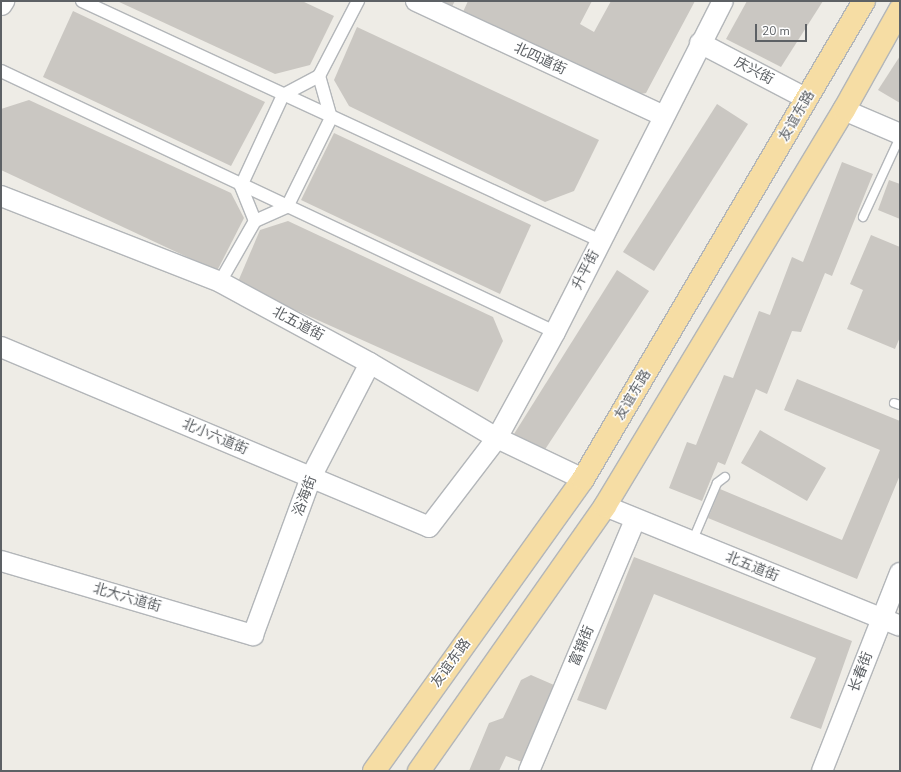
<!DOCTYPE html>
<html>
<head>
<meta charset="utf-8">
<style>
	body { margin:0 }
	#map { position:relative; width:901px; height:772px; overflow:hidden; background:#eeece6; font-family:"Nunito Sans","Noto Sans SC",sans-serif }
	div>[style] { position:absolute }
	.building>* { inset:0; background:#cac7c2 }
	.roads { filter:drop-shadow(1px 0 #b3b6b9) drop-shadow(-1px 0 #b3b6b9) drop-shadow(0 1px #b3b6b9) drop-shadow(0 -1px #b3b6b9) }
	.service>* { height:8px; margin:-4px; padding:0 4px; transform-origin:4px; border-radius:4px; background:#fff }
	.pedestrian>* { height:12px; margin:-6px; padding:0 6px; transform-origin:6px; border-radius:6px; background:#fff }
	.tertiary>* { height:20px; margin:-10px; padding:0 10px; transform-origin:10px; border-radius:10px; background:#fff }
	.secondary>* { height:22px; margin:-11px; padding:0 11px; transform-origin:11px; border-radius:11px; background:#fff }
	.trunk>* { height:22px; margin:-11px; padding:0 11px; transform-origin:11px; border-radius:11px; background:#f6dda4 }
	span { translate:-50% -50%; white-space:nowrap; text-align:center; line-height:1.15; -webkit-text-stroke:3px #fff; paint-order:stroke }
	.street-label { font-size:14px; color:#5d6165 }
	.frame { position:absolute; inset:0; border:2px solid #5d6165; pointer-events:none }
	.scale { position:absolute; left:755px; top:24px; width:52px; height:18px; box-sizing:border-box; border:2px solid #5d6165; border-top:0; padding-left:5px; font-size:12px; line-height:14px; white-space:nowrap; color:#5d6165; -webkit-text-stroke:3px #fff; paint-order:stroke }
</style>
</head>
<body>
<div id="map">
	<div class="building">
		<div style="clip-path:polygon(117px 1px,302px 1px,334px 16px,310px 65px,275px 74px)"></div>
		<div style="clip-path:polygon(431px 1px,455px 1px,450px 10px)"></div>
		<div style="clip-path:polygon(468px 1px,592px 1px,580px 24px,594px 32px,611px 1px,695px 1px,646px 93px,630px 96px,462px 14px)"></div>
		<div style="clip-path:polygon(747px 1px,823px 1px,781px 67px,726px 39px)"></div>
		<div style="clip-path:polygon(73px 11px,265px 102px,231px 166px,43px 77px)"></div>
		<div style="clip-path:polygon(357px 27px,599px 140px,574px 191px,545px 202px,349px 106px,334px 80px)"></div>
		<div style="clip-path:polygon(900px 56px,900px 103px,878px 90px)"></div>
		<div style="clip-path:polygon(29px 100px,231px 193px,244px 218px,217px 271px,1px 170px,1px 109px)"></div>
		<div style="clip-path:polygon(717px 104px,748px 124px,654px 271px,623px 252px)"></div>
		<div style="clip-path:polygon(334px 133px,531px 225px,500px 294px,301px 200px)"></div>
		<div style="clip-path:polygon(842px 162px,873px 174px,832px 276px,825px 273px,801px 332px,792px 331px,767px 394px,756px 389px,725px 465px,718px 462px,702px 501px,669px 488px,687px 442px,696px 445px,724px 375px,733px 378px,759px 311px,770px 315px,792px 257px,803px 262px)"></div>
		<div style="clip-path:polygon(889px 180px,900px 184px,900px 219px,878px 210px)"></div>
		<div style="clip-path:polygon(288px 221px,493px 317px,503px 341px,478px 392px,237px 284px,260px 230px)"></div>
		<div style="clip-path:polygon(871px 235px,900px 247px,900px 337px,895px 349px,847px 329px,863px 290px,850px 284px)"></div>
		<div style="clip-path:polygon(617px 270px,649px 291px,544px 451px,514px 434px)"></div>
		<div style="clip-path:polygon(797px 379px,900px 421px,900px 475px,857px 579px,708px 518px,720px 489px,842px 540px,880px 450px,784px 410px)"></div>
		<div style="clip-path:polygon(760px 430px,826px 468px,807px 501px,741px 463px)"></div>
		<div style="clip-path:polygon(634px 557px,852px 641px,821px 729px,790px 718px,816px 658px,654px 594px,606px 710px,577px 700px)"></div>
		<div style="clip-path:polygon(531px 675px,554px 685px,522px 762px,506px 756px,499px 771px,469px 771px,489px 723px,503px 718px,521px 680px)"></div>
	</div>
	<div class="roads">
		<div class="service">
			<div style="left:863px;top:217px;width:88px;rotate:-65.2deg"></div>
			<div style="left:894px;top:403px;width:6px;rotate:18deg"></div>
			<div style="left:692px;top:542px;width:64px;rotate:-67deg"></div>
			<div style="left:717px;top:483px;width:10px;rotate:-37deg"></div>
		</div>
		<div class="pedestrian">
			<div style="left:82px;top:1px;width:572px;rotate:24.82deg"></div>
			<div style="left:1px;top:71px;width:612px;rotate:25.23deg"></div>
			<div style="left:255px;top:221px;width:38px;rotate:-112deg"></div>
			<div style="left:241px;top:186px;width:100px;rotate:-65.2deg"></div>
			<div style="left:283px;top:95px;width:41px;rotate:-27.8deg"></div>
			<div style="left:220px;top:282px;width:70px;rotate:-60.2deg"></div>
			<div style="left:255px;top:221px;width:35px;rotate:-24deg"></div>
			<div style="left:287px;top:207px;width:99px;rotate:-63.7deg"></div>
			<div style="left:331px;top:118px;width:44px;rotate:-105.9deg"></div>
			<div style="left:319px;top:76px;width:85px;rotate:-62.5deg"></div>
		</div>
		<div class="tertiary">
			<div style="left:416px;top:1px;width:273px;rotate:24.9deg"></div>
			<div style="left:700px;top:43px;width:121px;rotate:27.6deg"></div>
			<div style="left:844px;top:110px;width:61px;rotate:23.2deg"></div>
			<div style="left:1px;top:196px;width:235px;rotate:21.4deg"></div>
			<div style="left:220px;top:282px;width:170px;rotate:28.4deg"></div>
			<div style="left:370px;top:363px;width:147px;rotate:30.6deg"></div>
			<div style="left:497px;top:438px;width:95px;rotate:25.5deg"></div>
			<div style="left:1px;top:347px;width:464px;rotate:22.8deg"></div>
			<div style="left:429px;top:527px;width:112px;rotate:-52.6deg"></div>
			<div style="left:497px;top:438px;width:121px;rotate:-61.3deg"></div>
			<div style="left:555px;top:332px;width:371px;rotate:-63.1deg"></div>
			<div style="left:605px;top:506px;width:318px;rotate:22.1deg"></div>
			<div style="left:1px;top:561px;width:263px;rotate:16.4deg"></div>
			<div style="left:253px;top:635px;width:168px;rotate:-69.8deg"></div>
			<div style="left:311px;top:477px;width:128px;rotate:-62.6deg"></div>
			<div style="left:529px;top:771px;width:272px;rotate:-67.1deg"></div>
			<div style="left:822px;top:771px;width:213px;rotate:-68.5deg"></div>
		</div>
		<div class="secondary">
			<div style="left:1px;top:4px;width:4px;rotate:-56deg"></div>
		</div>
		<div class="trunk">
			<div style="left:374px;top:771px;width:359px;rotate:-54.4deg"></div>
			<div style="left:583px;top:479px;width:554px;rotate:-59.55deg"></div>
			<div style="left:419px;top:771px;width:324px;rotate:-54.9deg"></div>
			<div style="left:605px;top:506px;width:463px;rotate:-58.9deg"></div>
			<div style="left:844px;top:110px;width:115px;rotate:-60.8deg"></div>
		</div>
	</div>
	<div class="street-label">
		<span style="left:540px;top:59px;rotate:25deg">北四道街</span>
		<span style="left:754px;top:71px;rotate:28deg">庆兴街</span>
		<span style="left:797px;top:116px;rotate:-60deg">友谊东路</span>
		<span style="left:586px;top:270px;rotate:-63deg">升平街</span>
		<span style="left:298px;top:324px;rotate:28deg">北五道街</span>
		<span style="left:633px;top:395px;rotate:-59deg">友谊东路</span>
		<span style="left:215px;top:437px;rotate:23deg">北小六道街</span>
		<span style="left:305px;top:496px;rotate:-69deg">浴海街</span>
		<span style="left:752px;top:567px;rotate:22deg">北五道街</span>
		<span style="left:127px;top:598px;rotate:16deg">北大六道街</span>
		<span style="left:582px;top:646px;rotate:-67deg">富锦街</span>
		<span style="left:451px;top:663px;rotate:-54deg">友谊东路</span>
		<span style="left:861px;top:672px;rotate:-69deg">长春街</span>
	</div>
	<div class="frame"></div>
	<div class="scale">20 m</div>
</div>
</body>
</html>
